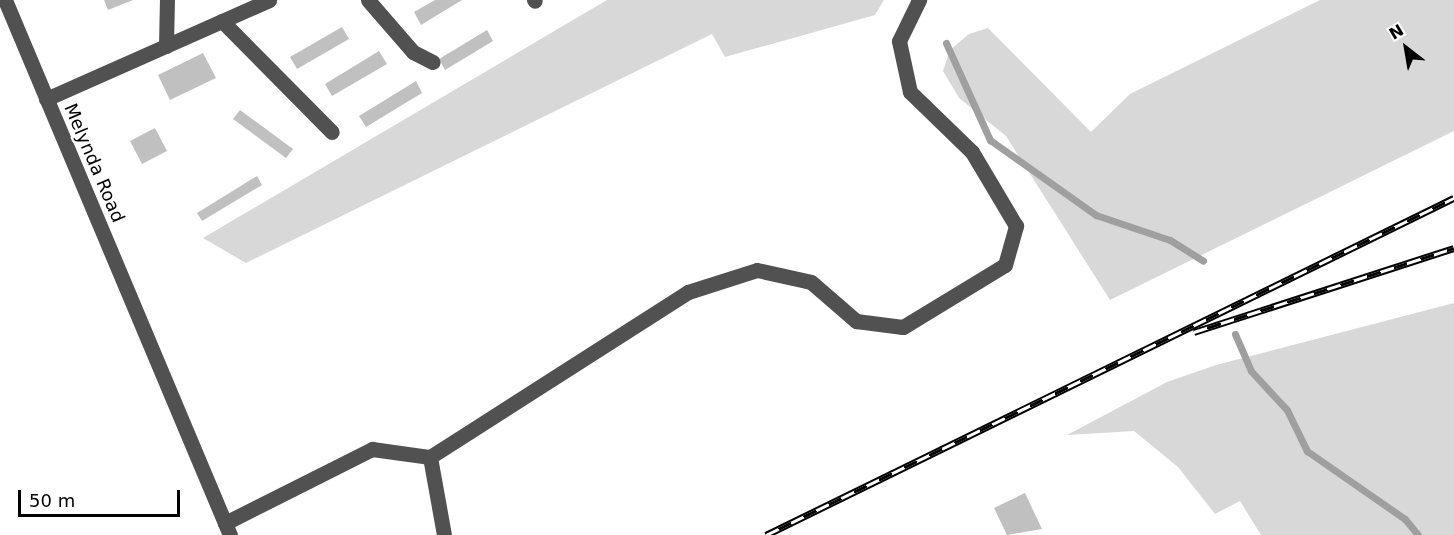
<!DOCTYPE html>
<html>
<head>
<meta charset="utf-8">
<style>
	body { margin:0 }
	#map { position:relative; width:1454px; height:535px; overflow:hidden; background:#fff; font-family:"DejaVu Sans",sans-serif }
	div>[style] { position:absolute }
	.green>* { inset:0; background:#d8d8d8 }
	.stream>* { height:7px; margin:-3.5px; padding:0 3.5px; transform-origin:3.5px; border-radius:3.5px; background:#9f9f9f }
	.building>* { inset:0; background:#c0c0c0 }
	.minor>* { height:15px; margin:-7.5px; padding:0 7.5px; transform-origin:7.5px; border-radius:7.5px; background:#515151 }
	.rail>* { height:7px; margin-top:-3.5px; transform-origin:0; background:repeating-linear-gradient(90deg,#fff 0 14px,#000 0 28px); box-sizing:border-box; border-block:2px solid #000 }
	span { translate:-50% -50%; white-space:nowrap; text-align:center; line-height:1.15; -webkit-text-stroke:4.5px #fff; paint-order:stroke }
	.street-label { font-size:18px; color:#000 }
	.north { position:absolute; left:1376px; top:18px; width:60px; height:60px; -webkit-text-stroke:4px #fff; paint-order:stroke; rotate:329deg; font-size:16px; font-weight:700; line-height:24px; text-align:center; color:#000 }
	.north::after { content:''; display:block; margin:auto; width:21px; height:27px; background:#000; clip-path:polygon(50% 0,100% 100%,50% 72%,0 100%) }
	.scale { position:absolute; left:18px; top:490px; width:162px; height:27px; box-sizing:border-box; border:3px solid #000; border-top:0; padding-left:8px; font-size:18px; line-height:21px; white-space:nowrap; color:#000; -webkit-text-stroke:4px #fff; paint-order:stroke }
</style>
</head>
<body>
<div id="map">
	<div class="green">
		<div style="clip-path:polygon(607px 0,884px 0,875px 15px,725px 57px,712px 34px,246px 263px,203px 238px)"></div>
		<div style="clip-path:polygon(1320px 0,1454px 0,1454px 131px,1110px 300px,1006px 136px,959px 98px,943px 71px,950px 50px,969px 34px,988px 28px,1091px 132px,1130px 94px)"></div>
		<div style="clip-path:polygon(1454px 303px,1454px 535px,1261px 535px,1240px 501px,1215px 514px,1178px 467px,1134px 431px,1067px 435px,1167px 382px,1216px 365px)"></div>
	</div>
	<div class="stream">
		<div style="left:946px;top:43px;width:107px;rotate:65.6deg"></div>
		<div style="left:990px;top:140px;width:130px;rotate:35.3deg"></div>
		<div style="left:1096px;top:215px;width:78px;rotate:18.7deg"></div>
		<div style="left:1170px;top:240px;width:39px;rotate:32deg"></div>
		<div style="left:1235px;top:334px;width:40px;rotate:66.6deg"></div>
		<div style="left:1251px;top:371px;width:53px;rotate:47.3deg"></div>
		<div style="left:1287px;top:410px;width:46px;rotate:64deg"></div>
		<div style="left:1307px;top:451px;width:119px;rotate:34.8deg"></div>
		<div style="left:1405px;top:519px;width:21px;rotate:51deg"></div>
	</div>
	<div class="building">
		<div style="clip-path:polygon(104px 0,133px 0,108px 10px)"></div>
		<div style="clip-path:polygon(435px 0,462px 0,421px 25px,414px 12px)"></div>
		<div style="clip-path:polygon(342px 27px,349px 39px,297px 69px,290px 57px)"></div>
		<div style="clip-path:polygon(487px 30px,493px 41px,445px 70px,439px 59px)"></div>
		<div style="clip-path:polygon(379px 51px,387px 64px,332px 96px,325px 84px)"></div>
		<div style="clip-path:polygon(203px 53px,216px 78px,170px 100px,158px 75px)"></div>
		<div style="clip-path:polygon(416px 81px,422px 93px,366px 127px,359px 116px)"></div>
		<div style="clip-path:polygon(240px 110px,293px 149px,286px 158px,233px 119px)"></div>
		<div style="clip-path:polygon(155px 128px,167px 151px,142px 164px,130px 141px)"></div>
		<div style="clip-path:polygon(257px 176px,262px 185px,202px 221px,197px 213px)"></div>
		<div style="clip-path:polygon(1025px 493px,1042px 529px,1007px 535px,994px 508px)"></div>
	</div>
	<div class="minor">
		<div style="left:5px;top:0;width:567px;rotate:67.19deg"></div>
		<div style="left:368px;top:0;width:69px;rotate:49.1deg"></div>
		<div style="left:413px;top:52px;width:22px;rotate:27deg"></div>
		<div style="left:534px;top:0;width:1px;rotate:45deg"></div>
		<div style="left:222px;top:21px;width:156px;rotate:45.3deg"></div>
		<div style="left:166px;top:46px;width:46px;rotate:-88.8deg"></div>
		<div style="left:46px;top:99px;width:244px;rotate:-23.9deg"></div>
		<div style="left:430px;top:457px;width:79px;rotate:79.8deg"></div>
		<div style="left:230px;top:535px;width:13px;rotate:-113deg"></div>
		<div style="left:225px;top:523px;width:165px;rotate:-26.7deg"></div>
		<div style="left:372px;top:449px;width:59px;rotate:7.9deg"></div>
		<div style="left:430px;top:457px;width:306px;rotate:-32.6deg"></div>
		<div style="left:688px;top:292px;width:72px;rotate:-17.7deg"></div>
		<div style="left:757px;top:270px;width:55px;rotate:12.5deg"></div>
		<div style="left:811px;top:282px;width:60px;rotate:40.9deg"></div>
		<div style="left:856px;top:321px;width:47px;rotate:7.3deg"></div>
		<div style="left:903px;top:327px;width:119px;rotate:-31.3deg"></div>
		<div style="left:1005px;top:265px;width:41px;rotate:-74.2deg"></div>
		<div style="left:1016px;top:226px;width:86px;rotate:-120.7deg"></div>
		<div style="left:972px;top:152px;width:86px;rotate:-135.9deg"></div>
		<div style="left:910px;top:92px;width:52px;rotate:-102.2deg"></div>
		<div style="left:899px;top:41px;width:46px;rotate:-64deg"></div>
	</div>
	<div class="rail">
		<div style="left:1194px;top:332px;width:273px;rotate:-17.9deg"></div>
		<div style="left:766px;top:535px;width:766px;rotate:-26.1deg"></div>
	</div>
	<div class="street-label">
		<span style="left:94px;top:163px;rotate:67deg">Melynda Road</span>
	</div>
	<div class="north">N</div>
	<div class="scale">50 m</div>
</div>
</body>
</html>
